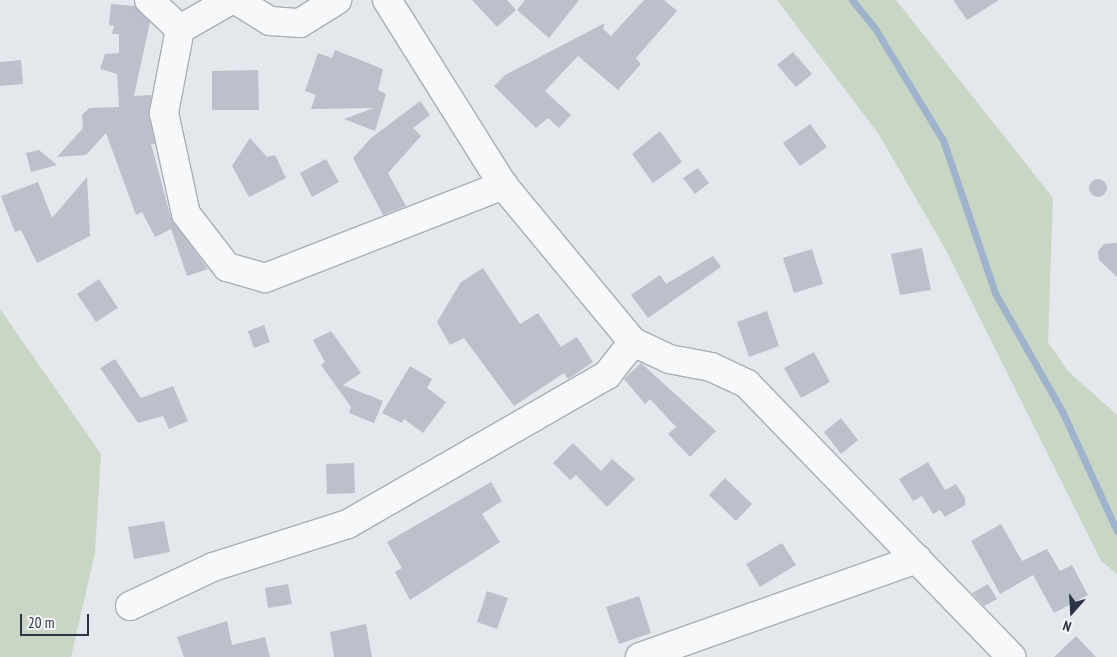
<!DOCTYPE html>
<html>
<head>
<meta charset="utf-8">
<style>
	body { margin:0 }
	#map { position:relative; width:1117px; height:657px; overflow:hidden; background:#e4e7ec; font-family:"PT Sans Narrow",sans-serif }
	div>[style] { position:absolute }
	.green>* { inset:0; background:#c9d6c5 }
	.stream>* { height:7px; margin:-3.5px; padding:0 3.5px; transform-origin:3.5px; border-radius:3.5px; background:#9fb4cc }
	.building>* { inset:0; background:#bbc0ca }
	.round { border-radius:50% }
	.roads { filter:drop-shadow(1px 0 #a9aeb7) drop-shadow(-1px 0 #a9aeb7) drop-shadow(0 1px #a9aeb7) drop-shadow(0 -1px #a9aeb7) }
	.minor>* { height:28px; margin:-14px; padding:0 14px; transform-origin:14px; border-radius:14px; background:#f7f8fa }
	span { translate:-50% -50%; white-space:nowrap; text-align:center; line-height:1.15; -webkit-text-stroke:5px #f4f6f9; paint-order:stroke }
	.north { position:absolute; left:1047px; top:587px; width:50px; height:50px; -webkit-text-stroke:4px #f4f6f9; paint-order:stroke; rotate:199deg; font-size:14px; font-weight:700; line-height:20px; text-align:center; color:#2b3445 }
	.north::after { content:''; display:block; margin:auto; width:18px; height:22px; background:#2b3445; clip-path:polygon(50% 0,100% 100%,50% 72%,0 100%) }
	.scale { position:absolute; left:20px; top:614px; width:69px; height:22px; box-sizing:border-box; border:2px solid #2b3445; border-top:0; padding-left:6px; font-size:15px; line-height:18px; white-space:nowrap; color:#2b3445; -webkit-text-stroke:4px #f4f6f9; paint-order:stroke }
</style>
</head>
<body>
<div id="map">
	<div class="green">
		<div style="clip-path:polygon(777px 0,896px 0,1053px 198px,1048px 342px,1067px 370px,1117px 415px,1117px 574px,1101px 561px,947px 252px,878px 133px)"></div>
		<div style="clip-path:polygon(0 309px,101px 454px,95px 553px,71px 657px,0 657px)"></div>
	</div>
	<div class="stream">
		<div style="left:852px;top:0;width:38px;rotate:51deg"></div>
		<div style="left:876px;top:30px;width:129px;rotate:58.7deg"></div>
		<div style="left:943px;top:140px;width:162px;rotate:71.2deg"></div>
		<div style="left:995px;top:293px;width:136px;rotate:60.4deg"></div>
		<div style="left:1062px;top:411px;width:132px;rotate:65.4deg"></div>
	</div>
	<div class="building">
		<div style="clip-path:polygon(472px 0,507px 0,516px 10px,497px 27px)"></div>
		<div style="clip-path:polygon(525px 0,579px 0,549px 38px,517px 10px)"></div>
		<div style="clip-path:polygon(644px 0,664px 0,677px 11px,636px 58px,641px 64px,618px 90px,578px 56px,545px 91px,571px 115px,559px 128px,548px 118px,536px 128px,494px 86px,505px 75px,605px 23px,603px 29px,611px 36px)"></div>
		<div style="clip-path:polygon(953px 0,999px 0,967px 20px)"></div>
		<div style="clip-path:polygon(111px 4px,135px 6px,150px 22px,134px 96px,152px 95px,149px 116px,155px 144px,151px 144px,171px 218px,208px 269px,187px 276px,171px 229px,155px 237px,142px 212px,136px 215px,106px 133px,86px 155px,57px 157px,83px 128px,82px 115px,89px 108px,119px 107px,117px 74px,100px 69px,105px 54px,119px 53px,119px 34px,112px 34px,114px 26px,109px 25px)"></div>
		<div style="clip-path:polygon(335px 50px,383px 69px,378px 90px,386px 94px,375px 131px,344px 119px,374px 108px,311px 109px,316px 95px,305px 91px,318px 53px,332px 58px)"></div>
		<div style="clip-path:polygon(793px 52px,812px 74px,796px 87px,777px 65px)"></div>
		<div style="clip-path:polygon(21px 60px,23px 84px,0 86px,0 62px)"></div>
		<div style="clip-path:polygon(258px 70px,259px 110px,212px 110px,212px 71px)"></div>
		<div style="clip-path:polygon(420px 101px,430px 115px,413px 128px,421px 136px,388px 173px,406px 206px,383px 215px,353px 158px,371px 138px)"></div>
		<div style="clip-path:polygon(810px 124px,827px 147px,800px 166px,783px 143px)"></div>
		<div style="clip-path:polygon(660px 131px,682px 162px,653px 183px,632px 154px)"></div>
		<div style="clip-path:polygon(250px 138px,267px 157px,275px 155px,286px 178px,249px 197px,232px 166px)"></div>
		<div style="clip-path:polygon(39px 150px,57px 165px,31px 172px,26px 153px)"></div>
		<div style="clip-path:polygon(326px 159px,339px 182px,312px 197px,300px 173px)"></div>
		<div style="clip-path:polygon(698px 168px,709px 183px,695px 194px,683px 178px)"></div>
		<div style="clip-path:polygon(87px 177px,90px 236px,37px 263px,21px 230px,15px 232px,1px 196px,38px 182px,52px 218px)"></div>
		<div class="round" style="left:1089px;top:179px;width:18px;height:18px"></div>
		<div style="clip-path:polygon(1117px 243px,1117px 277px,1099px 260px,1098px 251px,1104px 244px)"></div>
		<div style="clip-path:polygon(922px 248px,931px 290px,900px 295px,891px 254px)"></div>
		<div style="clip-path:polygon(812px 249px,823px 284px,794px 293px,783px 258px)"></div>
		<div style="clip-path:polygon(713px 256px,721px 267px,648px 318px,631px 295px,660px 275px,666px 284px)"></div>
		<div style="clip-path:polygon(483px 268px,520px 324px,538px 313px,561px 347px,577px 337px,593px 362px,568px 379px,564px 373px,514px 406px,464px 338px,450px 345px,437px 322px,461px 282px)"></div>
		<div style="clip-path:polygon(99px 279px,118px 308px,96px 322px,77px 294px)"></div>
		<div style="clip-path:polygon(767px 311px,779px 346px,749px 357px,737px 322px)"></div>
		<div style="clip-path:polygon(264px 325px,270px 342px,254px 348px,248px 331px)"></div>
		<div style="clip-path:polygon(331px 331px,361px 373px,343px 385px,383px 401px,374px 423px,349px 413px,351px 407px,321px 365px,325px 362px,313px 340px)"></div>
		<div style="clip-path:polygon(814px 352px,830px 382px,801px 398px,784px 368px)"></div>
		<div style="clip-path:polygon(115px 359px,141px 398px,173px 386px,188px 421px,169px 429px,163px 416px,138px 423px,100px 368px)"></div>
		<div style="clip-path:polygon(641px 363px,716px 431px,690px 457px,668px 434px,676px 427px,650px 399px,645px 404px,624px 379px)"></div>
		<div style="clip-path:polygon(410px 366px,432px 379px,427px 388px,446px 402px,423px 433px,404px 419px,402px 423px,382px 413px)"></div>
		<div style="clip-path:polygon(841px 418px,858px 440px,841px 454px,824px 432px)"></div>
		<div style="clip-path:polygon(573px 443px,601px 471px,612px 459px,635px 479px,607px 507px,576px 475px,570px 480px,553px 463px)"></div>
		<div style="clip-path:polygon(928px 462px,945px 490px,956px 484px,965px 498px,965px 505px,945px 517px,940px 510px,933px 514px,922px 496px,913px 501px,899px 479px)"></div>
		<div style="clip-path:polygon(354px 463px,355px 493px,327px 494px,326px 464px)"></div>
		<div style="clip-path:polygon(725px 478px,752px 504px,736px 521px,709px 495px)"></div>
		<div style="clip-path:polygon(491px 482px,502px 501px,482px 514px,500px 542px,410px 600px,395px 572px,402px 568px,387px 542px)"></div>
		<div style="clip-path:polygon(164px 521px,170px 552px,134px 559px,128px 527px)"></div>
		<div style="clip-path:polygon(1001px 524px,1022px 561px,1047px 549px,1060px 571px,1072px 565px,1088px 595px,1054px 613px,1033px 575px,1000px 594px,971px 541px)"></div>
		<div style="clip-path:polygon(782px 543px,796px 565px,760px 587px,746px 564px)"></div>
		<div style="clip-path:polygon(288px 584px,292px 604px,268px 608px,265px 588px)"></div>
		<div style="clip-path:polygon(988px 584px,997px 599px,984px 606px,972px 593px)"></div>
		<div style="clip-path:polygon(487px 591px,508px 598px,497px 629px,477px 622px)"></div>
		<div style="clip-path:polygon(639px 596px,651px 633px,619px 644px,606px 607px)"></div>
		<div style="clip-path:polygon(227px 621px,232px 645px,265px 637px,270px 657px,184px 657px,177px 637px)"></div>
		<div style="clip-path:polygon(366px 624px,372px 657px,334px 657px,330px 632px)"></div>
		<div style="clip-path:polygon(1076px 636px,1096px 657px,1054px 657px)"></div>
	</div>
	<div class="roads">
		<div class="minor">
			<div style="left:149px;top:0;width:42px;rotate:43.1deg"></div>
			<div style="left:180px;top:29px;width:59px;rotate:-29.6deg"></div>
			<div style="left:236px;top:0;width:40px;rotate:32deg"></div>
			<div style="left:270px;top:21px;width:30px;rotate:4deg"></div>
			<div style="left:300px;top:23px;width:44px;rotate:-31.9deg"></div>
			<div style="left:387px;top:0;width:218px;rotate:57.9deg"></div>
			<div style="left:503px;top:185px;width:204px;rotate:50.4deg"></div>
			<div style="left:633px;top:342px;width:40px;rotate:25deg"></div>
			<div style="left:669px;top:359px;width:43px;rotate:10.8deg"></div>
			<div style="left:711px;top:367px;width:40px;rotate:25deg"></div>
			<div style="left:747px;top:384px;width:380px;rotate:45.9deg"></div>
			<div style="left:180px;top:29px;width:86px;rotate:100.8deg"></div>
			<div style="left:164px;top:113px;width:103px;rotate:77.7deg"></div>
			<div style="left:186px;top:214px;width:67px;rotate:52.3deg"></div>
			<div style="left:227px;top:267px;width:40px;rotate:16deg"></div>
			<div style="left:265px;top:278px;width:256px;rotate:-21.3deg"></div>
			<div style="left:130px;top:606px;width:92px;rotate:-25.2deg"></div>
			<div style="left:213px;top:567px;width:142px;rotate:-17.7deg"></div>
			<div style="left:348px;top:524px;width:299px;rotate:-29.9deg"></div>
			<div style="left:607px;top:375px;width:42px;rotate:-51.8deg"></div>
			<div style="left:640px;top:657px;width:294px;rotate:-19.5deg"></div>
		</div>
	</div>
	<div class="north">N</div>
	<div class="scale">20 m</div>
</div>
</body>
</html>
